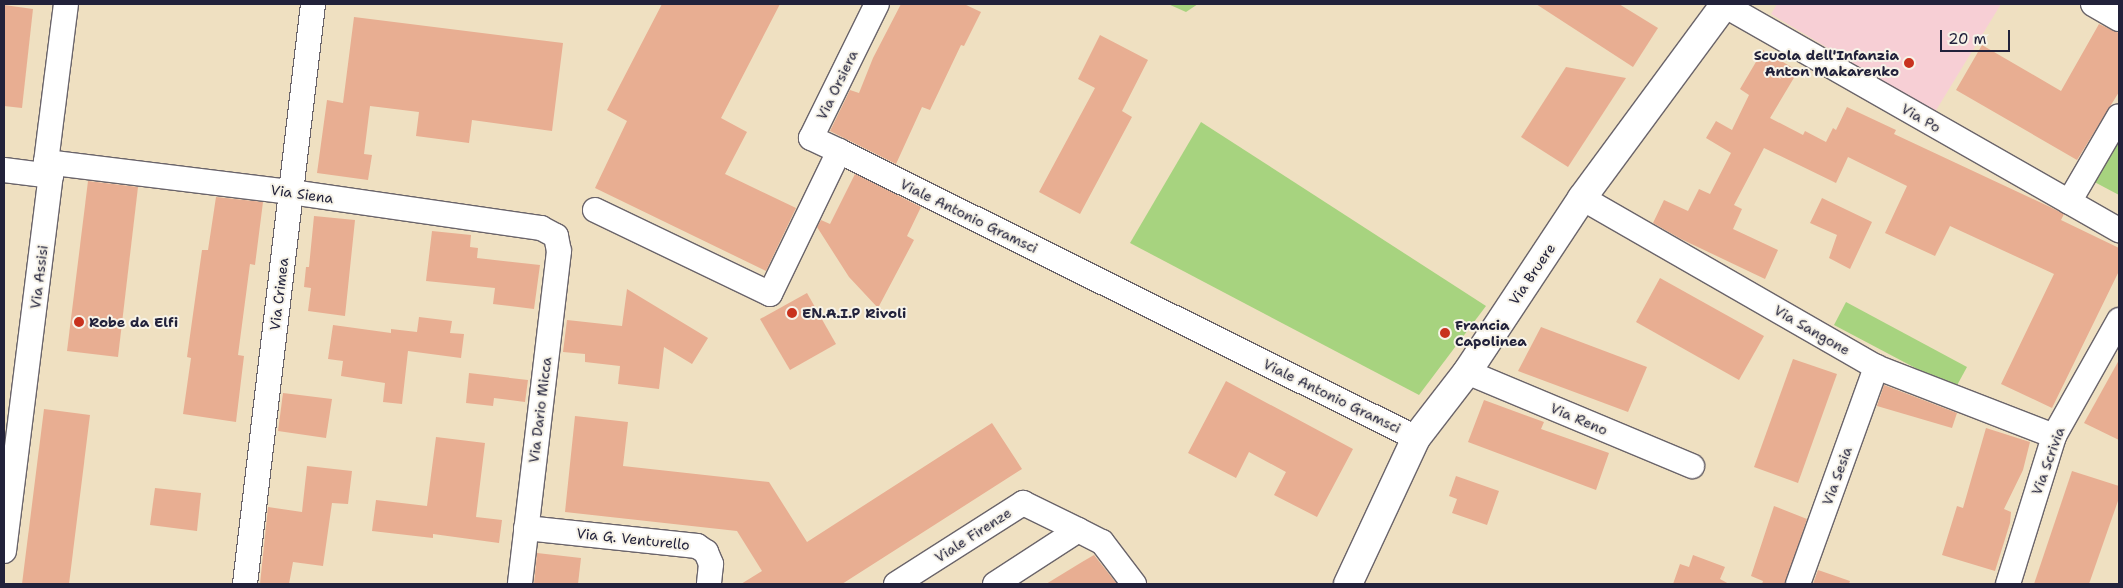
<!DOCTYPE html>
<html>
<head>
<meta charset="utf-8">
<style>
	body { margin:0 }
	#map { position:relative; width:2123px; height:588px; overflow:hidden; background:#efe0c1; font-family:"Shantell Sans",sans-serif }
	div>[style] { position:absolute }
	.built>* { inset:0; background:#f7cfd5 }
	.green>* { inset:0; background:#a7d37f }
	.building>* { inset:0; background:#e8ae92 }
	.roads { filter:drop-shadow(1px 0 #6a646a) drop-shadow(-1px 0 #6a646a) drop-shadow(0 1px #6a646a) drop-shadow(0 -1px #6a646a) }
	.minor>* { height:24px; margin:-12px; padding:0 12px; transform-origin:12px; border-radius:12px; background:#fff }
	.tertiary>* { height:28px; margin:-14px; padding:0 14px; transform-origin:14px; border-radius:14px; background:#fff }
	.dots>* { width:14px; height:14px; translate:-50% -50%; box-sizing:border-box; border:2px solid #f7f3e8; border-radius:50% }
	span { translate:-50% -50%; white-space:nowrap; text-align:center; line-height:1.15; -webkit-text-stroke:4px #f7f3e8; paint-order:stroke }
	.poi-label { font-size:14px; color:#22223b; font-weight:700 }
	.right { translate:-100% -50%; text-align:right }
	.left { translate:0 -50%; text-align:left }
	.street-label { font-size:14px; color:#22223b }
	.frame { position:absolute; inset:0; border:5px solid #22223b; pointer-events:none }
	.scale { position:absolute; left:1940px; top:30px; width:70px; height:22px; box-sizing:border-box; border:2px solid #22223b; border-top:0; padding-left:6px; font-size:15px; line-height:18px; white-space:nowrap; color:#22223b; -webkit-text-stroke:4px #f7f3e8; paint-order:stroke }
</style>
</head>
<body>
<div id="map">
	<div class="built">
		<div style="clip-path:polygon(1777px 4px,2001px 4px,1935px 112px,1771px 14px)"></div>
	</div>
	<div class="green">
		<div style="clip-path:polygon(1168px 4px,1198px 4px,1186px 12px)"></div>
		<div style="clip-path:polygon(1201px 122px,1486px 306px,1419px 395px,1130px 243px)"></div>
		<div style="clip-path:polygon(2119px 138px,2119px 195px,2085px 177px)"></div>
		<div style="clip-path:polygon(1846px 302px,1967px 367px,1955px 389px,1834px 325px)"></div>
	</div>
	<div class="building">
		<div style="clip-path:polygon(662px 4px,780px 4px,721px 118px,747px 132px,725px 174px,796px 208px,766px 271px,595px 188px,627px 121px,607px 110px)"></div>
		<div style="clip-path:polygon(901px 4px,964px 4px,981px 12px,964px 46px,961px 45px,930px 110px,922px 107px,896px 164px,830px 131px,850px 90px,859px 93px,873px 58px)"></div>
		<div style="clip-path:polygon(1536px 4px,1619px 4px,1658px 28px,1633px 67px)"></div>
		<div style="clip-path:polygon(4px 5px,33px 9px,22px 108px,4px 106px)"></div>
		<div style="clip-path:polygon(354px 17px,563px 43px,552px 131px,472px 120px,469px 143px,416px 136px,419px 112px,370px 106px,364px 154px,372px 155px,368px 180px,317px 173px,327px 100px,343px 103px)"></div>
		<div style="clip-path:polygon(2099px 24px,2119px 33px,2119px 92px,2077px 160px,1956px 90px,1982px 45px,2061px 91px)"></div>
		<div style="clip-path:polygon(1100px 35px,1148px 60px,1122px 111px,1132px 117px,1080px 214px,1039px 192px,1095px 88px,1078px 79px)"></div>
		<div style="clip-path:polygon(1763px 50px,1798px 71px,1770px 118px,1803px 135px,1805px 131px,1826px 142px,1833px 128px,1836px 130px,1847px 107px,1896px 130px,1894px 134px,2050px 207px,2064px 214px,2061px 220px,2119px 248px,2119px 271px,2052px 408px,2001px 384px,2054px 274px,1950px 226px,1935px 256px,1885px 233px,1907px 186px,1848px 157px,1836px 183px,1764px 148px,1734px 205px,1742px 209px,1733px 229px,1778px 250px,1765px 279px,1681px 239px,1653px 223px,1664px 200px,1688px 211px,1699px 189px,1710px 194px,1731px 153px,1706px 138px,1716px 121px,1732px 130px,1749px 95px,1740px 89px)"></div>
		<div style="clip-path:polygon(1566px 67px,1626px 78px,1568px 167px,1521px 137px)"></div>
		<div style="clip-path:polygon(855px 174px,921px 207px,907px 236px,914px 240px,878px 308px,849px 277px,817px 227px,821px 220px,830px 224px)"></div>
		<div style="clip-path:polygon(88px 181px,138px 187px,118px 357px,67px 351px)"></div>
		<div style="clip-path:polygon(216px 197px,263px 202px,255px 265px,250px 264px,238px 355px,244px 356px,236px 422px,183px 414px,191px 358px,187px 357px,202px 250px,208px 250px)"></div>
		<div style="clip-path:polygon(1822px 198px,1872px 222px,1850px 269px,1829px 258px,1837px 235px,1810px 223px)"></div>
		<div style="clip-path:polygon(314px 216px,355px 220px,345px 316px,308px 311px,311px 288px,304px 287px,306px 267px,309px 267px)"></div>
		<div style="clip-path:polygon(432px 231px,471px 235px,470px 247px,478px 248px,477px 258px,540px 265px,534px 309px,493px 304px,495px 288px,426px 281px)"></div>
		<div style="clip-path:polygon(1660px 278px,1764px 336px,1739px 380px,1636px 322px)"></div>
		<div style="clip-path:polygon(627px 289px,708px 338px,692px 364px,664px 347px,659px 389px,618px 384px,620px 366px,585px 362px,585px 354px,563px 352px,567px 320px,622px 326px)"></div>
		<div style="clip-path:polygon(807px 293px,836px 344px,790px 370px,760px 319px)"></div>
		<div style="clip-path:polygon(419px 317px,452px 321px,450px 333px,464px 334px,461px 358px,408px 351px,402px 404px,383px 402px,385px 383px,341px 376px,343px 361px,328px 359px,333px 325px,391px 333px,391px 329px,417px 332px)"></div>
		<div style="clip-path:polygon(1541px 327px,1647px 367px,1628px 412px,1518px 371px)"></div>
		<div style="clip-path:polygon(1793px 359px,1837px 374px,1798px 483px,1754px 467px)"></div>
		<div style="clip-path:polygon(2119px 360px,2119px 440px,2084px 423px)"></div>
		<div style="clip-path:polygon(469px 373px,528px 380px,525px 402px,494px 398px,493px 406px,466px 403px)"></div>
		<div style="clip-path:polygon(1226px 381px,1353px 449px,1317px 517px,1274px 495px,1286px 472px,1249px 452px,1236px 478px,1188px 453px)"></div>
		<div style="clip-path:polygon(1884px 385px,1957px 413px,1952px 428px,1877px 406px)"></div>
		<div style="clip-path:polygon(283px 393px,332px 399px,326px 438px,278px 431px)"></div>
		<div style="clip-path:polygon(1484px 400px,1544px 422px,1541px 429px,1609px 453px,1596px 490px,1468px 442px)"></div>
		<div style="clip-path:polygon(44px 409px,90px 415px,69px 584px,22px 584px)"></div>
		<div style="clip-path:polygon(575px 416px,628px 422px,623px 466px,769px 482px,807px 542px,992px 423px,1022px 469px,842px 584px,741px 584px,762px 571px,737px 531px,565px 512px)"></div>
		<div style="clip-path:polygon(1986px 428px,2030px 442px,2023px 470px,2004px 509px,2011px 512px,2010px 523px,1995px 571px,1942px 555px,1957px 506px,1963px 508px)"></div>
		<div style="clip-path:polygon(436px 437px,485px 443px,476px 517px,502px 520px,499px 543px,433px 534px,433px 538px,372px 531px,376px 500px,427px 506px)"></div>
		<div style="clip-path:polygon(307px 466px,352px 471px,348px 504px,332px 503px,323px 566px,293px 562px,289px 584px,260px 584px,268px 507px,302px 512px)"></div>
		<div style="clip-path:polygon(2072px 471px,2119px 486px,2119px 498px,2089px 584px,2034px 584px)"></div>
		<div style="clip-path:polygon(1456px 476px,1499px 491px,1487px 525px,1452px 513px,1457px 499px,1449px 496px)"></div>
		<div style="clip-path:polygon(155px 488px,201px 493px,197px 531px,150px 525px)"></div>
		<div style="clip-path:polygon(1774px 506px,1807px 519px,1785px 584px,1762px 584px,1763px 581px,1751px 576px)"></div>
		<div style="clip-path:polygon(537px 553px,581px 558px,578px 584px,534px 584px)"></div>
		<div style="clip-path:polygon(1094px 555px,1117px 584px,1046px 584px,1082px 562px)"></div>
		<div style="clip-path:polygon(1693px 555px,1725px 567px,1720px 579px,1729px 584px,1673px 584px,1680px 564px,1689px 567px)"></div>
		<div style="clip-path:polygon(1818px 570px,1850px 581px,1849px 584px,1813px 584px)"></div>
	</div>
	<div class="roads">
		<div class="minor">
			<div style="left:2093px;top:4px;width:30px;rotate:30deg"></div>
			<div style="left:1724px;top:5px;width:455px;rotate:29.7deg"></div>
			<div style="left:839px;top:151px;width:31px;rotate:-155deg"></div>
			<div style="left:811px;top:138px;width:149px;rotate:-63.8deg"></div>
			<div style="left:46px;top:162px;width:247px;rotate:7deg"></div>
			<div style="left:291px;top:192px;width:253px;rotate:8.2deg"></div>
			<div style="left:541px;top:228px;width:17px;rotate:28deg"></div>
			<div style="left:556px;top:236px;width:15px;rotate:79deg"></div>
			<div style="left:559px;top:251px;width:335px;rotate:96.7deg"></div>
			<div style="left:4px;top:170px;width:47px;rotate:7.3deg"></div>
			<div style="left:1582px;top:198px;width:339px;rotate:29.9deg"></div>
			<div style="left:1876px;top:367px;width:191px;rotate:21.2deg"></div>
			<div style="left:2069px;top:202px;width:99px;rotate:-59.8deg"></div>
			<div style="left:595px;top:210px;width:194px;rotate:25.6deg"></div>
			<div style="left:770px;top:294px;width:159px;rotate:-64.2deg"></div>
			<div style="left:839px;top:151px;width:644px;rotate:26.45deg"></div>
			<div style="left:1467px;top:372px;width:244px;rotate:22.7deg"></div>
			<div style="left:526px;top:528px;width:172px;rotate:6deg"></div>
			<div style="left:697px;top:546px;width:11px;rotate:34deg"></div>
			<div style="left:706px;top:552px;width:13px;rotate:67deg"></div>
			<div style="left:711px;top:564px;width:20px;rotate:96deg"></div>
			<div style="left:4px;top:551px;width:378px;rotate:-82.9deg"></div>
			<div style="left:51px;top:176px;width:15px;rotate:-110deg"></div>
			<div style="left:46px;top:162px;width:159px;rotate:-82.8deg"></div>
			<div style="left:245px;top:584px;width:584px;rotate:-83.31deg"></div>
			<div style="left:896px;top:584px;width:151px;rotate:-32.5deg"></div>
			<div style="left:1023px;top:503px;width:61px;rotate:26.1deg"></div>
			<div style="left:995px;top:584px;width:99px;rotate:-33deg"></div>
			<div style="left:1078px;top:530px;width:27px;rotate:27deg"></div>
			<div style="left:1102px;top:542px;width:53px;rotate:52.7deg"></div>
			<div style="left:1798px;top:584px;width:231px;rotate:-70.2deg"></div>
			<div style="left:2008px;top:584px;width:155px;rotate:-72.7deg"></div>
			<div style="left:2054px;top:436px;width:133px;rotate:-60.7deg"></div>
		</div>
		<div class="tertiary">
			<div style="left:1348px;top:584px;width:161px;rotate:-65deg"></div>
			<div style="left:1416px;top:438px;width:83px;rotate:-52.3deg"></div>
			<div style="left:1467px;top:372px;width:209px;rotate:-56.5deg"></div>
			<div style="left:1582px;top:198px;width:241px;rotate:-53.6deg"></div>
		</div>
	</div>
	<div class="dots">
		<div style="left:1909px;top:63px;background:#c8321e"></div>
		<div style="left:792px;top:313px;background:#c8321e"></div>
		<div style="left:79px;top:322px;background:#c8321e"></div>
		<div style="left:1445px;top:333px;background:#c8321e"></div>
	</div>
	<div class="poi-label">
		<span class="right" style="left:1899px;top:63px">Scuola dell'Infanzia<br>Anton Makarenko</span>
		<span class="left" style="left:802px;top:313px">EN.A.I.P Rivoli</span>
		<span class="left" style="left:89px;top:322px">Robe da Elfi</span>
		<span class="left" style="left:1455px;top:333px">Francia<br>Capolinea</span>
	</div>
	<div class="street-label">
		<span style="left:837px;top:85px;rotate:-64deg">Via Orsiera</span>
		<span style="left:1921px;top:118px;rotate:30deg">Via Po</span>
		<span style="left:302px;top:194px;rotate:8deg">Via Siena</span>
		<span style="left:969px;top:216px;rotate:26deg">Viale Antonio Gramsci</span>
		<span style="left:1532px;top:274px;rotate:-56deg">Via Bruere</span>
		<span style="left:39px;top:277px;rotate:-83deg">Via Assisi</span>
		<span style="left:279px;top:294px;rotate:-83deg">Via Crimea</span>
		<span style="left:1812px;top:330px;rotate:30deg">Via Sangone</span>
		<span style="left:1332px;top:396px;rotate:26deg">Viale Antonio Gramsci</span>
		<span style="left:540px;top:410px;rotate:-83deg">Via Dario Micca</span>
		<span style="left:1579px;top:419px;rotate:23deg">Via Reno</span>
		<span style="left:2048px;top:461px;rotate:-70deg">Via Scrivia</span>
		<span style="left:1837px;top:476px;rotate:-70deg">Via Sesia</span>
		<span style="left:973px;top:535px;rotate:-33deg">Viale Firenze</span>
		<span style="left:633px;top:539px;rotate:6deg">Via G. Venturello</span>
	</div>
	<div class="frame"></div>
	<div class="scale">20 m</div>
</div>
</body>
</html>
